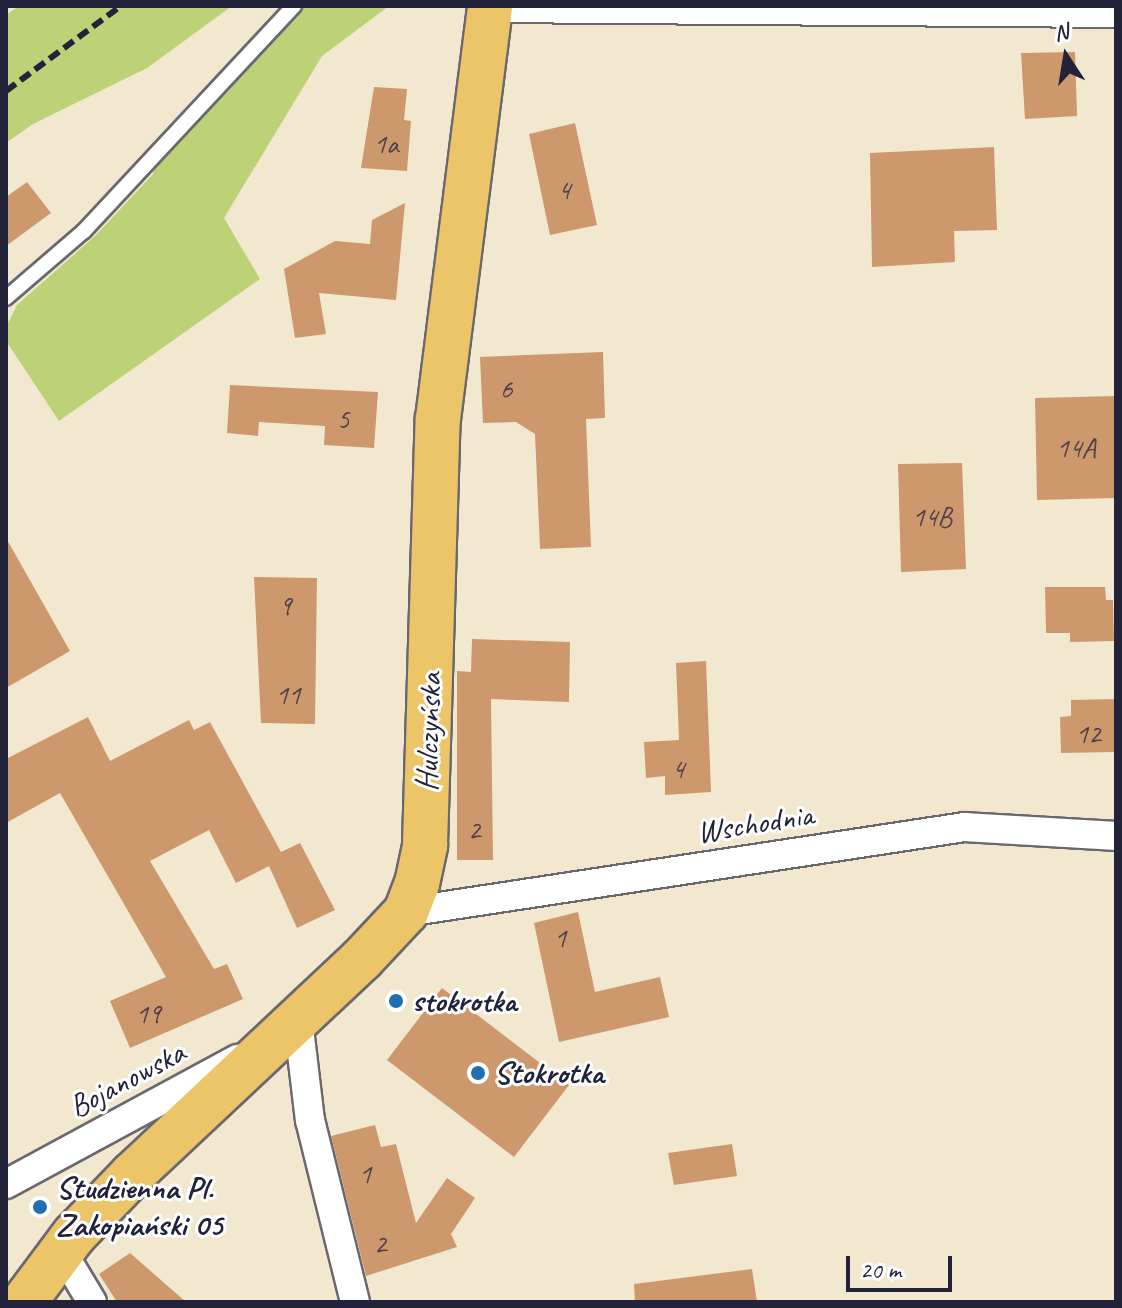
<!DOCTYPE html>
<html>
<head>
<meta charset="utf-8">
<style>
	body { margin:0 }
	#map { position:relative; width:1122px; height:1308px; overflow:hidden; background:#f2e8d0; font-family:Caveat,sans-serif }
	div>[style] { position:absolute }
	.green>* { inset:0; background:#bdd276 }
	.building>* { inset:0; background:#ce986d }
	.roads { filter:drop-shadow(2px 0 #6b676f) drop-shadow(-2px 0 #6b676f) drop-shadow(0 2px #6b676f) drop-shadow(0 -2px #6b676f) }
	.service>* { height:14px; margin:-7px; padding:0 7px; transform-origin:7px; border-radius:7px; background:#fff }
	.minor>* { height:28px; margin:-14px; padding:0 14px; transform-origin:14px; border-radius:14px; background:#fff }
	.primary>* { height:44px; margin:-22px; padding:0 22px; transform-origin:22px; border-radius:22px; background:#ecc569 }
	.rail>* { height:6px; margin-top:-3px; transform-origin:0; background:repeating-linear-gradient(90deg,#22223b 0 12px,transparent 0 18px) }
	.dots>* { width:22px; height:22px; translate:-50% -50%; box-sizing:border-box; border:4px solid #fff; border-radius:50% }
	span { translate:-50% -50%; white-space:nowrap; text-align:center; line-height:1.15; -webkit-text-stroke:6px #fff; paint-order:stroke }
	.number-label { font-size:28px; color:#4d4048 }
	.number-label span { -webkit-text-stroke-width:0 }
	.street-label { font-size:32px; color:#22223b }
	.poi-label { font-size:32px; color:#22223b; font-weight:700 }
	.left { translate:0 -50%; text-align:left }
	.frame { position:absolute; inset:0; border:8px solid #22223b; pointer-events:none }
	.north { position:absolute; left:1026px; top:16px; width:80px; height:80px; -webkit-text-stroke:6px #fff; paint-order:stroke; rotate:348deg; font-size:22px; font-weight:700; line-height:32px; text-align:center; color:#22223b }
	.north::after { content:''; display:block; margin:auto; width:28px; height:36px; background:#22223b; clip-path:polygon(50% 0,100% 100%,50% 72%,0 100%) }
	.scale { position:absolute; left:846px; top:1256px; width:106px; height:36px; box-sizing:border-box; border:4px solid #22223b; border-top:0; padding-left:10px; font-size:24px; line-height:28px; white-space:nowrap; color:#22223b; -webkit-text-stroke:6px #fff; paint-order:stroke }
</style>
</head>
<body>
<div id="map">
	<div class="green">
		<div style="clip-path:polygon(19px 6px,232px 6px,147px 68px,33px 124px,6px 143px,6px 15px)"></div>
		<div style="clip-path:polygon(284px 6px,389px 6px,322px 56px,224px 218px,260px 279px,59px 421px,6px 341px,6px 327px,17px 305px,96px 235px,154px 173px,139px 158px)"></div>
	</div>
	<div class="building">
		<div style="clip-path:polygon(1075px 52px,1077px 116px,1025px 119px,1021px 53px)"></div>
		<div style="clip-path:polygon(374px 87px,407px 89px,404px 120px,411px 121px,407px 171px,361px 168px)"></div>
		<div style="clip-path:polygon(575px 123px,597px 225px,550px 235px,529px 134px)"></div>
		<div style="clip-path:polygon(994px 147px,997px 230px,954px 231px,955px 262px,872px 267px,870px 153px)"></div>
		<div style="clip-path:polygon(27px 182px,51px 213px,6px 246px,6px 197px)"></div>
		<div style="clip-path:polygon(405px 203px,396px 300px,319px 293px,326px 334px,295px 338px,284px 269px,335px 241px,370px 244px,372px 220px)"></div>
		<div style="clip-path:polygon(603px 352px,605px 418px,586px 419px,591px 547px,540px 549px,535px 434px,516px 422px,483px 423px,480px 357px)"></div>
		<div style="clip-path:polygon(230px 385px,378px 392px,374px 448px,324px 445px,325px 426px,259px 422px,258px 436px,227px 433px)"></div>
		<div style="clip-path:polygon(1116px 396px,1116px 498px,1037px 500px,1035px 398px)"></div>
		<div style="clip-path:polygon(962px 463px,966px 569px,901px 572px,898px 464px)"></div>
		<div style="clip-path:polygon(6px 538px,70px 651px,6px 688px)"></div>
		<div style="clip-path:polygon(254px 577px,317px 578px,315px 724px,261px 723px)"></div>
		<div style="clip-path:polygon(1045px 587px,1105px 587px,1106px 600px,1113px 600px,1114px 641px,1070px 642px,1070px 633px,1046px 633px)"></div>
		<div style="clip-path:polygon(472px 639px,570px 642px,569px 702px,491px 699px,493px 860px,457px 860px,457px 671px,471px 672px)"></div>
		<div style="clip-path:polygon(706px 661px,711px 792px,665px 795px,665px 776px,646px 778px,644px 742px,679px 740px,676px 663px)"></div>
		<div style="clip-path:polygon(1116px 699px,1116px 752px,1061px 753px,1060px 717px,1071px 716px,1071px 700px)"></div>
		<div style="clip-path:polygon(88px 717px,110px 761px,189px 720px,194px 730px,210px 722px,281px 852px,300px 843px,335px 910px,297px 928px,269px 866px,236px 883px,209px 830px,150px 861px,214px 969px,227px 964px,243px 999px,130px 1048px,110px 1001px,166px 977px,60px 793px,6px 823px,6px 759px)"></div>
		<div style="clip-path:polygon(578px 912px,595px 992px,660px 977px,669px 1017px,559px 1042px,534px 923px)"></div>
		<div style="clip-path:polygon(442px 988px,569px 1085px,514px 1157px,387px 1060px)"></div>
		<div style="clip-path:polygon(375px 1125px,381px 1147px,396px 1144px,416px 1223px,447px 1178px,475px 1198px,451px 1234px,457px 1247px,366px 1276px,331px 1136px)"></div>
		<div style="clip-path:polygon(732px 1144px,737px 1176px,674px 1185px,668px 1153px)"></div>
		<div style="clip-path:polygon(130px 1253px,186px 1302px,117px 1302px,99px 1274px)"></div>
		<div style="clip-path:polygon(752px 1269px,757px 1302px,635px 1302px,634px 1284px)"></div>
	</div>
	<div class="roads">
		<div class="service">
			<div style="left:6px;top:298px;width:103px;rotate:-40.7deg"></div>
			<div style="left:84px;top:231px;width:308px;rotate:-47deg"></div>
		</div>
		<div class="minor">
			<div style="left:490px;top:8px;width:626px;rotate:0.46deg"></div>
			<div style="left:406px;top:912px;width:565px;rotate:-8.65deg"></div>
			<div style="left:965px;top:827px;width:151px;rotate:3.4deg"></div>
			<div style="left:298px;top:1020px;width:101px;rotate:83.2deg"></div>
			<div style="left:310px;top:1120px;width:187px;rotate:76.1deg"></div>
			<div style="left:6px;top:1184px;width:263px;rotate:-28.4deg"></div>
			<div style="left:62px;top:1252px;width:58px;rotate:59deg"></div>
		</div>
		<div class="primary">
			<div style="left:24px;top:1302px;width:84px;rotate:-53.3deg"></div>
			<div style="left:74px;top:1235px;width:85px;rotate:-46deg"></div>
			<div style="left:133px;top:1174px;width:314px;rotate:-43.2deg"></div>
			<div style="left:362px;top:959px;width:64px;rotate:-46.9deg"></div>
			<div style="left:406px;top:912px;width:30px;rotate:-69deg"></div>
			<div style="left:417px;top:884px;width:40px;rotate:-78deg"></div>
			<div style="left:425px;top:845px;width:426px;rotate:-88.3deg"></div>
			<div style="left:438px;top:419px;width:416px;rotate:-82.8deg"></div>
		</div>
	</div>
	<div class="rail">
		<div style="left:6px;top:91px;width:143px;rotate:-36.5deg"></div>
	</div>
	<div class="dots">
		<div style="left:396px;top:1001px;background:#1f6fb2"></div>
		<div style="left:478px;top:1073px;background:#1f6fb2"></div>
		<div style="left:40px;top:1207px;background:#1f6fb2"></div>
	</div>
	<div class="number-label">
		<span style="left:386px;top:144px">1a</span>
		<span style="left:564px;top:190px">4</span>
		<span style="left:506px;top:389px">6</span>
		<span style="left:343px;top:419px">5</span>
		<span style="left:1076px;top:448px">14A</span>
		<span style="left:932px;top:517px">14B</span>
		<span style="left:285px;top:606px">9</span>
		<span style="left:288px;top:695px">11</span>
		<span style="left:1088px;top:734px">12</span>
		<span style="left:678px;top:769px">4</span>
		<span style="left:474px;top:830px">2</span>
		<span style="left:560px;top:938px">1</span>
		<span style="left:148px;top:1014px">19</span>
		<span style="left:365px;top:1174px">1</span>
		<span style="left:380px;top:1244px">2</span>
	</div>
	<div class="street-label">
		<span style="left:429px;top:732px;rotate:-88deg">Hulczyńska</span>
		<span style="left:755px;top:824px;rotate:-9deg">Wschodnia</span>
		<span style="left:127px;top:1080px;rotate:-28deg">Bojanowska</span>
	</div>
	<div class="poi-label">
		<span class="left" style="left:412px;top:1001px">stokrotka</span>
		<span class="left" style="left:494px;top:1073px">Stokrotka</span>
		<span class="left" style="left:56px;top:1207px">Studzienna Pl.<br>Zakopiański 05</span>
	</div>
	<div class="frame"></div>
	<div class="north">N</div>
	<div class="scale">20 m</div>
</div>
</body>
</html>
